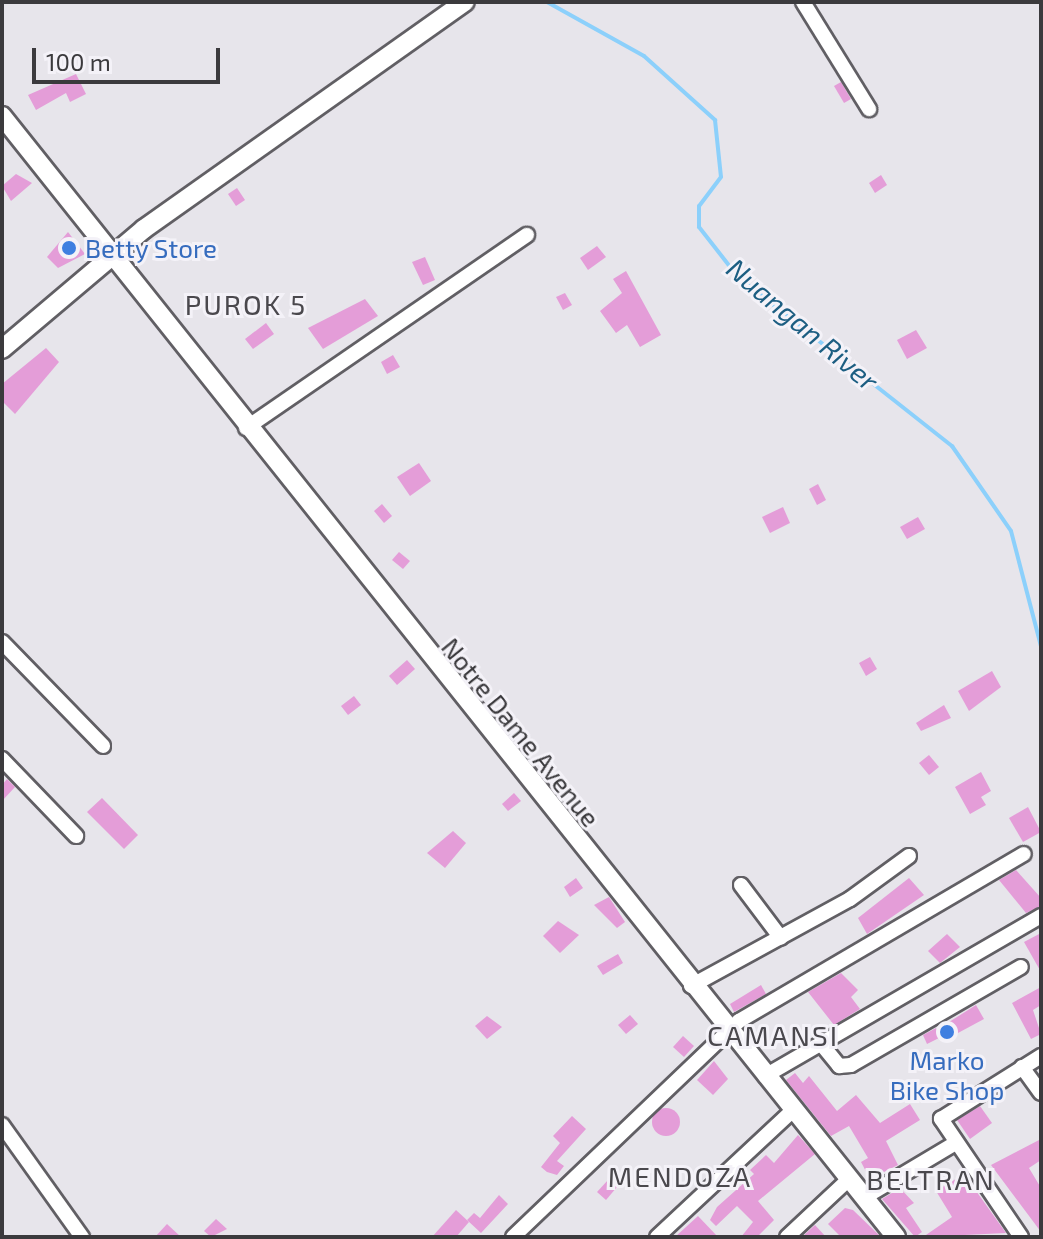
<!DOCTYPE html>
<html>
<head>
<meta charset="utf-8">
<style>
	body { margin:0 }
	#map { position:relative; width:1043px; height:1239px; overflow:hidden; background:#e7e5eb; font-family:"Exo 2",sans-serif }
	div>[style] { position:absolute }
	.stream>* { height:4px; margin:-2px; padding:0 2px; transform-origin:2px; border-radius:2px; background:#8cd0fb }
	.building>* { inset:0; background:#e49dd8 }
	.round { border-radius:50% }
	.roads { filter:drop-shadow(2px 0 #615f64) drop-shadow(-2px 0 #615f64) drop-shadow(0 2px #615f64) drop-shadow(0 -2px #615f64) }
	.street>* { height:14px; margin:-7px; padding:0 7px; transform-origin:7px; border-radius:7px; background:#fff }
	.secondary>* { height:18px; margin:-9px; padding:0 9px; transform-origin:9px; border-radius:9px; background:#fff }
	.dots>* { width:22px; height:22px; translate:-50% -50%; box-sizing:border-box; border:4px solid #f4f2f8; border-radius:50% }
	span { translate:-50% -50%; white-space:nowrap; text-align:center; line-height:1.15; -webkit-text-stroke:6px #f4f2f8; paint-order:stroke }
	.shop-label { font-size:26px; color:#366cbe }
	.left { translate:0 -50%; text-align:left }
	.street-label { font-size:26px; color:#3b3a3d }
	.neighbourhood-label { font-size:28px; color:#4a484d; letter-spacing:2px }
	.water-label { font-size:28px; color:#1c5e82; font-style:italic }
	.frame { position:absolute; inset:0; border:4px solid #3b3a3d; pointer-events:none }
	.scale { position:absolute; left:32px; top:48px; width:188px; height:36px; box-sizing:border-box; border:4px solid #3b3a3d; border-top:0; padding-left:10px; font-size:24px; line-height:28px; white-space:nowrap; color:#3b3a3d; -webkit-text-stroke:6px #f4f2f8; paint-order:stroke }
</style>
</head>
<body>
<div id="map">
	<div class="stream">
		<div style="left:547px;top:2px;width:111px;rotate:29.1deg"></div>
		<div style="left:644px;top:56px;width:96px;rotate:42deg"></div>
		<div style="left:715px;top:120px;width:57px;rotate:84deg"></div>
		<div style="left:721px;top:177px;width:36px;rotate:127deg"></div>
		<div style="left:699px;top:206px;width:21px;rotate:90deg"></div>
		<div style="left:699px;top:227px;width:63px;rotate:52deg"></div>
		<div style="left:738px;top:277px;width:273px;rotate:38.3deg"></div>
		<div style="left:952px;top:446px;width:103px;rotate:55.2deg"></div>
		<div style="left:1011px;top:531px;width:119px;rotate:75.4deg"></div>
	</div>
	<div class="building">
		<div style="clip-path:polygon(76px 74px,86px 94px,70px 102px,66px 93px,36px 110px,28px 95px)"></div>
		<div style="clip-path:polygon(841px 82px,851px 99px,844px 103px,834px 86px)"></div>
		<div style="clip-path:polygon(16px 174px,32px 183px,11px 201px,2px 186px)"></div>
		<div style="clip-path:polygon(881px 175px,887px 185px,875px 193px,869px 183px)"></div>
		<div style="clip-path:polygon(237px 188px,245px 200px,236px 206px,228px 194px)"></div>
		<div style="clip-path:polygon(68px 232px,85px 254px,58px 268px,47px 257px)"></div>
		<div style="clip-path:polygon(597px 246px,606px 257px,588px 270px,580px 258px)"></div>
		<div style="clip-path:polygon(425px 257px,435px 280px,423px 285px,412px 262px)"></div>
		<div style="clip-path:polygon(626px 271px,661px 335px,640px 347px,627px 325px,616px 333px,600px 311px,622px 293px,613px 279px)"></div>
		<div style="clip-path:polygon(565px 293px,572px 305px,563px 310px,556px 297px)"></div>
		<div style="clip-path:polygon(365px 299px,378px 316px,323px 349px,308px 328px)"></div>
		<div style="clip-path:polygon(266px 323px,274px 334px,253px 349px,245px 339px)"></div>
		<div style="clip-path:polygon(916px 330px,927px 348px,907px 359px,897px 340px)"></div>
		<div style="clip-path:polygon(46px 348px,59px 362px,15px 414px,2px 401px,2px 384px)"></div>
		<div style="clip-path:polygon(393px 355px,400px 367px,387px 374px,381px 362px)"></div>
		<div style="clip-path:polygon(419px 463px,431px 481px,410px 496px,397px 477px)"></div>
		<div style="clip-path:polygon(818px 484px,826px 500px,817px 505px,809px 489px)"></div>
		<div style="clip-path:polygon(382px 504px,392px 516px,384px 523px,374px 511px)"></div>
		<div style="clip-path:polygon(783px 507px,790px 523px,770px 533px,762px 517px)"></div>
		<div style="clip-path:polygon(918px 517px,925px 529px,907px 539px,900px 527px)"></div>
		<div style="clip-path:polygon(399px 552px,410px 561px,403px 569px,392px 560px)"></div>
		<div style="clip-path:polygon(870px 657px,877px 669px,866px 676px,859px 663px)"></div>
		<div style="clip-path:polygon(407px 660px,415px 669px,397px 685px,389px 676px)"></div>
		<div style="clip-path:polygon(992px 671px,1001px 687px,969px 711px,958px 691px)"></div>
		<div style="clip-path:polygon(354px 696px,361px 705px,348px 715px,341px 706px)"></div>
		<div style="clip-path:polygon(944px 705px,951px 718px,921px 731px,916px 723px)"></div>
		<div style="clip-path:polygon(929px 755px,939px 767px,929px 775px,919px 763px)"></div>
		<div style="clip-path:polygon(981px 772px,991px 791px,981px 797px,986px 805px,970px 814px,955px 787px)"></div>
		<div style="clip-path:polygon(7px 779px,15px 787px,2px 801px,2px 785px)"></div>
		<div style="clip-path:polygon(514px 793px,521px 801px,508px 811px,502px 804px)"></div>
		<div style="clip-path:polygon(102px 798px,138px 835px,124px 849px,87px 812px)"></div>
		<div style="clip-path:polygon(1028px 807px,1041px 832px,1023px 842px,1009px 818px)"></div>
		<div style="clip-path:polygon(453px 831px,466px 843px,445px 868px,427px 853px)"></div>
		<div style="clip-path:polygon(1016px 870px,1041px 898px,1041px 906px,1026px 913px,999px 880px)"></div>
		<div style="clip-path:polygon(576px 878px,583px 888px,570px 897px,564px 887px)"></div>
		<div style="clip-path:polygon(909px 878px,924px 895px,867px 934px,858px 918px)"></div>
		<div style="clip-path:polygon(609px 897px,625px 922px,617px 928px,594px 905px)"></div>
		<div style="clip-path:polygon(558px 921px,579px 935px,560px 953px,543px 936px)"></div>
		<div style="clip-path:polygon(1041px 933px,1041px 972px,1024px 942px)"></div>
		<div style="clip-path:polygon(947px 934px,960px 947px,940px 963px,928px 951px)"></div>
		<div style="clip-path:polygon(618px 954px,623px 963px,603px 975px,597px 966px)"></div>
		<div style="clip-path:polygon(841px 973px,858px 990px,851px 997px,860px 1009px,834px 1025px,808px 992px)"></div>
		<div style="clip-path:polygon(761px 985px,766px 994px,734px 1012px,730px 1004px)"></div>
		<div style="clip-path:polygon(1041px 987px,1041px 1005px,1033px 1010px,1041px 1034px,1031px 1039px,1012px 1003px)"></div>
		<div style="clip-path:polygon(976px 1005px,984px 1019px,945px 1040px,938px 1029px)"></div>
		<div style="clip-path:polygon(630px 1015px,638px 1024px,626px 1034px,618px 1025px)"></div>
		<div style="clip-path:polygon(487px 1016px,502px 1027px,487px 1039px,475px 1026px)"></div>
		<div style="clip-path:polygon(936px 1028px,941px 1037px,927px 1044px,923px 1035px)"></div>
		<div style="clip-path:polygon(683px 1036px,694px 1046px,684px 1057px,673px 1047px)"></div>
		<div style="clip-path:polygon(714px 1061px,728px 1079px,713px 1095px,697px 1080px)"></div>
		<div style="clip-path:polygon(795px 1073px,803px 1083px,809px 1076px,837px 1111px,856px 1095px,880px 1123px,910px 1104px,920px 1120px,886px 1141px,898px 1165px,870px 1179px,861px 1162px,868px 1158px,849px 1126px,831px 1136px,786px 1080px)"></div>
		<div style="clip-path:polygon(980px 1106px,992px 1123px,970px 1139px,957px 1120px)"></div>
		<div class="round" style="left:652px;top:1108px;width:28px;height:28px"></div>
		<div style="clip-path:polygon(572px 1116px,586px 1129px,557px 1161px,564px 1166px,557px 1175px,547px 1172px,541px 1167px,560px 1143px,553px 1136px)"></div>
		<div style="clip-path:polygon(798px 1135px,815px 1154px,758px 1201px,774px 1220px,757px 1237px,741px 1237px,753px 1222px,737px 1206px,716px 1226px,710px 1220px,717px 1207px,754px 1174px,750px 1170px,766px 1155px,774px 1163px)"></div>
		<div style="clip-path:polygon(1041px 1139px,1041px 1160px,1029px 1168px,1041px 1188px,1041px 1232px,991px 1165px)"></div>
		<div style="clip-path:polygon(964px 1174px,1006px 1233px,923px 1237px,952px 1217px,936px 1191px)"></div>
		<div style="clip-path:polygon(608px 1180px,617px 1187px,606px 1200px,597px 1192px)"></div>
		<div style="clip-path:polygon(900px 1188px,914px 1203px,906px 1208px,922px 1232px,915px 1237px,882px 1199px)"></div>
		<div style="clip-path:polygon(499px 1195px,508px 1204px,481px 1233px,467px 1220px,474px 1213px,480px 1218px)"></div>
		<div style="clip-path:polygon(845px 1208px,853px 1210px,881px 1237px,841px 1237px,828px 1224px)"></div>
		<div style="clip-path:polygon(456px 1210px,469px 1222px,456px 1237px,432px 1237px)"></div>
		<div style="clip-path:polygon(698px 1216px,718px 1237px,675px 1237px)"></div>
		<div style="clip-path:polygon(216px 1219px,227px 1229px,211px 1237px,204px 1231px)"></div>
		<div style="clip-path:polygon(167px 1224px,181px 1237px,155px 1237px)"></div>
		<div style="clip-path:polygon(815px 1225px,826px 1237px,802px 1237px)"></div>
	</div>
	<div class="roads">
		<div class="street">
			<div style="left:803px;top:2px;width:126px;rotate:58.3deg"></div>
			<div style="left:246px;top:428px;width:341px;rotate:-34.5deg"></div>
			<div style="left:2px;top:642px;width:145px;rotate:45.8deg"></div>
			<div style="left:2px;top:759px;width:107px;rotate:46.1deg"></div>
			<div style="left:741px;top:885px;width:66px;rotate:53deg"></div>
			<div style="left:691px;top:986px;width:181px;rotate:-28.7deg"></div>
			<div style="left:850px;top:899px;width:73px;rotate:-36.1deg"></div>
			<div style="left:823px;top:1046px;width:26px;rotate:51deg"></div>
			<div style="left:839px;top:1066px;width:12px;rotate:-5deg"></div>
			<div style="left:851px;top:1065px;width:196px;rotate:-30deg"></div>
			<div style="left:1022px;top:1067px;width:32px;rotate:54deg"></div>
			<div style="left:765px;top:1076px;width:319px;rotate:-30.1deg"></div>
			<div style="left:2px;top:1125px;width:138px;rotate:54.5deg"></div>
			<div style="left:865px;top:1197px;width:104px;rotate:-30.8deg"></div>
			<div style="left:513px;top:1237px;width:313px;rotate:-43.7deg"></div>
			<div style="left:739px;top:1021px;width:330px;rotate:-30.4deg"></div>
			<div style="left:657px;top:1237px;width:186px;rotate:-43deg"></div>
			<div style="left:787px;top:1237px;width:86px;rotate:-43.1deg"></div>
			<div style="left:1021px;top:1237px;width:143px;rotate:-124.1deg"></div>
			<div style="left:941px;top:1119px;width:118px;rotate:-32.2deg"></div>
		</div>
		<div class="secondary">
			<div style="left:2px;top:116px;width:1434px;rotate:51.43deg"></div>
			<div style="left:2px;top:349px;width:186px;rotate:-40.2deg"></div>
			<div style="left:144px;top:229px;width:393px;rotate:-35.3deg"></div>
		</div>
	</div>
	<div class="dots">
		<div style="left:69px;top:248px;background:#3f7fe0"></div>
		<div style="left:947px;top:1032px;background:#3f7fe0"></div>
	</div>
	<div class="shop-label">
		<span class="left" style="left:85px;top:248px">Betty Store</span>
		<span style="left:947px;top:1075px">Marko<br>Bike Shop</span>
	</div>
	<div class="street-label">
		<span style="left:521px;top:732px;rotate:51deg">Notre Dame Avenue</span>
	</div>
	<div class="neighbourhood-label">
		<span style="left:246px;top:304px">PUROK 5</span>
		<span style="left:773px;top:1035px">CAMANSI</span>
		<span style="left:680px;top:1176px">MENDOZA</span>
		<span style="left:931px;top:1179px">BELTRAN</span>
	</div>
	<div class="water-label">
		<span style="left:803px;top:324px;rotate:40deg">Nuangan River</span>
	</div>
	<div class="frame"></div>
	<div class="scale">100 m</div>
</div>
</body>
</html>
